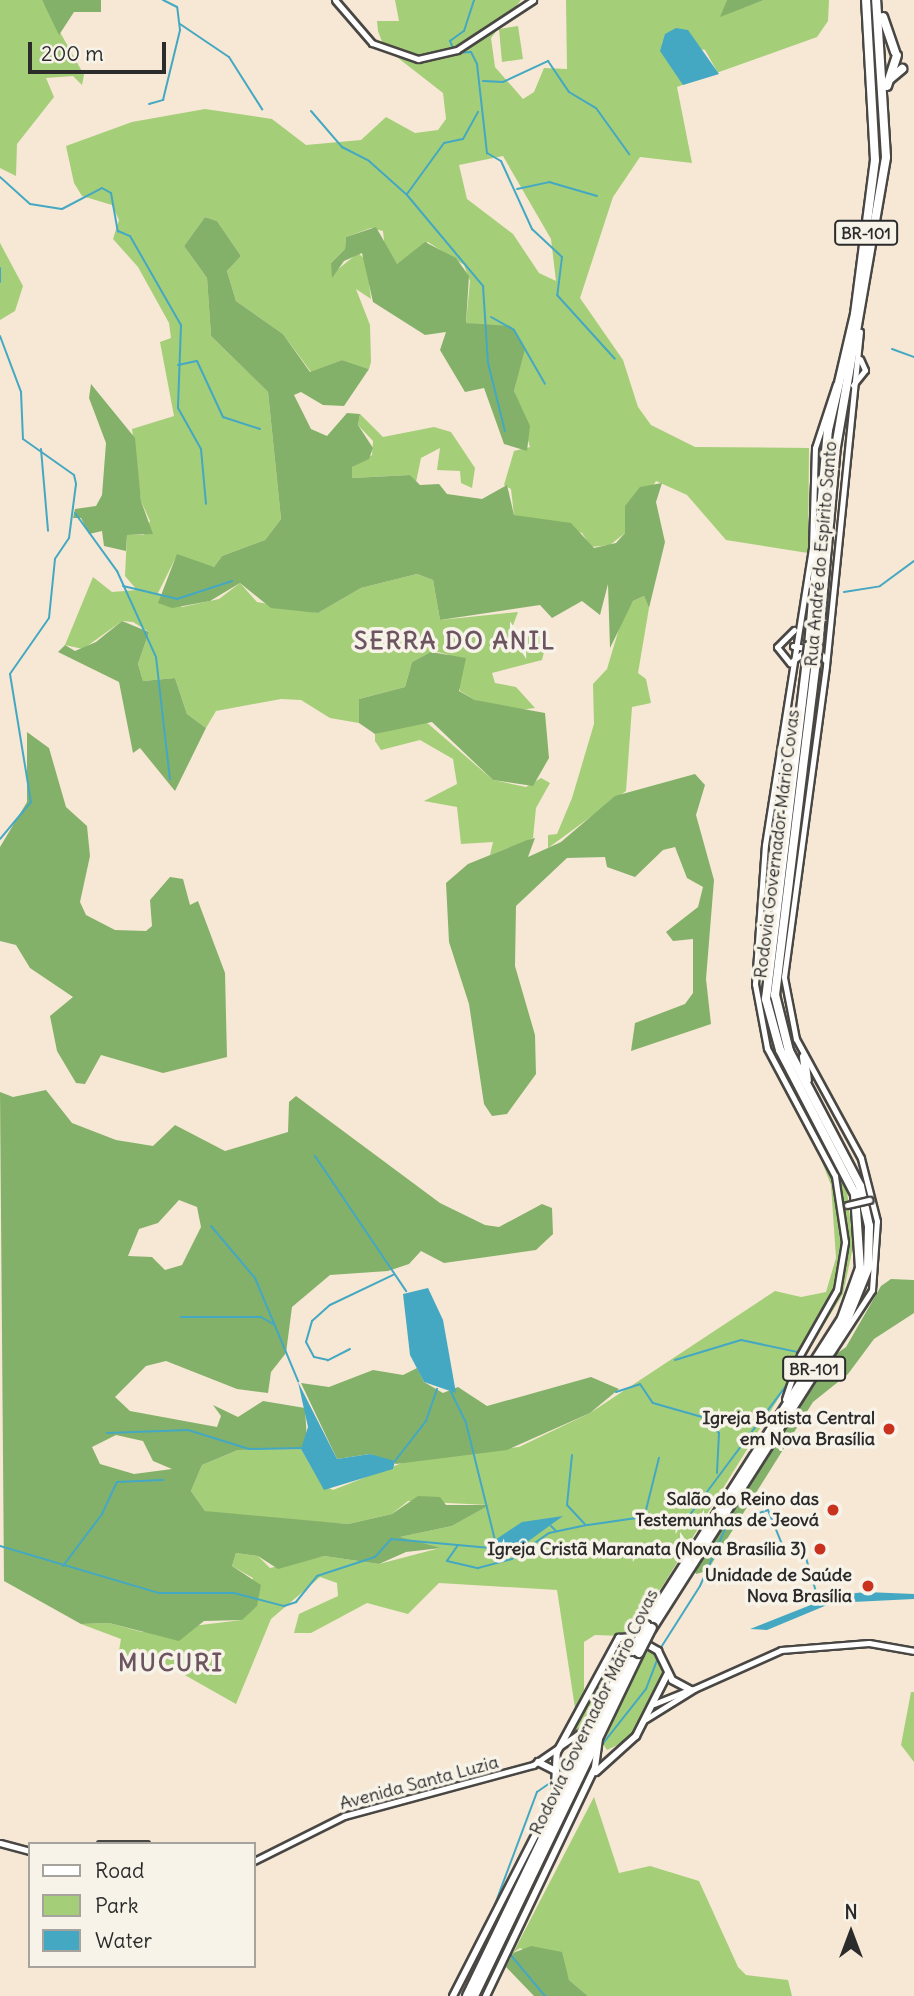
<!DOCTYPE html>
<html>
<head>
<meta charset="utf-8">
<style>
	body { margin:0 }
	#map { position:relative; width:914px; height:1996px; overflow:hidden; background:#f6e8d5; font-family:Delius,sans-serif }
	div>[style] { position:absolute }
	.green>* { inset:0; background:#a5ce79 }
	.forest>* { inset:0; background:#84b169 }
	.water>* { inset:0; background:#44a8c3 }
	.stream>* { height:2px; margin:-1px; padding:0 1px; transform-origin:1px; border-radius:1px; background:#44a8c3 }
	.roads { filter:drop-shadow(2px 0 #494744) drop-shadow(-2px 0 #494744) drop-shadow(0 2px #494744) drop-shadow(0 -2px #494744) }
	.tertiary>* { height:5px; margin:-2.5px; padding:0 2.5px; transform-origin:2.5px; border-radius:2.5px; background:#fff }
	.secondary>* { height:6px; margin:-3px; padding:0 3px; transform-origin:3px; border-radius:3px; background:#fff }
	.motorway>* { height:8px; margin:-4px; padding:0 4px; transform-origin:4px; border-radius:4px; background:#fff }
	.bridges { filter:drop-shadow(2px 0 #494744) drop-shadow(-2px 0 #494744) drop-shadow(0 2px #494744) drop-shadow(0 -2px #494744) }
	.tertiary-bridge>* { height:5px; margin:-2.5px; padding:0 2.5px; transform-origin:2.5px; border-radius:2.5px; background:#fff }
	.motorway-bridge>* { height:8px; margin:-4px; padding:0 4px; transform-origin:4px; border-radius:4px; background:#fff }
	.dots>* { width:19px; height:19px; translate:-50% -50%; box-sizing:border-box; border:4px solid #f7f3e8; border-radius:50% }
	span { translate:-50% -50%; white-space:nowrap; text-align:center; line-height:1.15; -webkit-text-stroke:7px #f7f3e8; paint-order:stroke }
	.shield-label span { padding:2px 5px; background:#f7f3e8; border:2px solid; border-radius:5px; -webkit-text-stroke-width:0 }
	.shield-label { font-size:16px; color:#2b2b2b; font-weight:700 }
	.street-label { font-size:18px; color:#2b2b2b }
	.poi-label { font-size:18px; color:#2b2b2b; font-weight:700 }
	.right { translate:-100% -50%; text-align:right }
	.district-label { font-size:24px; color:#6c5460; font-weight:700; letter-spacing:2px }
	.legend { position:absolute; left:28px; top:1842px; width:228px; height:126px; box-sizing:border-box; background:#f7f3e8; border:2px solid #a5a39c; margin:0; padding:9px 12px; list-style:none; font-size:21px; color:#2b2b2b }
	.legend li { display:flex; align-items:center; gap:14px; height:35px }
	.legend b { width:35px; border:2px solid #a5a39c }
	.north { position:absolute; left:816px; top:1898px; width:70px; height:70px; -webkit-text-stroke:5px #f7f3e8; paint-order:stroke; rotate:0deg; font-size:19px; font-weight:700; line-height:28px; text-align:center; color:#2b2b2b }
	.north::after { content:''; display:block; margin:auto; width:24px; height:32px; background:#2b2b2b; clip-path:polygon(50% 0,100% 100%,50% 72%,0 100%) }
	.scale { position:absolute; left:28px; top:42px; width:138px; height:32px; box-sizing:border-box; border:4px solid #2b2b2b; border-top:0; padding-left:9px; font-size:21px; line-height:24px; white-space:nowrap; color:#2b2b2b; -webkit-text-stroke:5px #f7f3e8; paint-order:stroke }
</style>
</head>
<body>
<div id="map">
	<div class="green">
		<div style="clip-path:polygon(0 0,42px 0,84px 75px,82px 85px,73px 76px,46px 78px,54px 97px,17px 144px,16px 176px,0 168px)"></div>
		<div style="clip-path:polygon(evenodd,395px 0,521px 0,491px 38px,495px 67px,523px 99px,534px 92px,544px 68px,567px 69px,566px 0,727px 0,723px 15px,764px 0,829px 0,828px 21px,817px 37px,677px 87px,692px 163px,640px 157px,613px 197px,580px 298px,623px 360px,638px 407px,651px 425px,695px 447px,809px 448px,808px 553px,726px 540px,687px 495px,656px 481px,625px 533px,610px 545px,591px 547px,582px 533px,514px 515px,511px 489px,504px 485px,514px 451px,530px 447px,514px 391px,524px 346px,501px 328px,466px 323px,470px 281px,464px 265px,428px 242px,397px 264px,385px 250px,383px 231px,371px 228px,346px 237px,345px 249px,331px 263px,337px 270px,358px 253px,366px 260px,371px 299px,356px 289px,370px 325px,371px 362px,369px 369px,342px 360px,311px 372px,283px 334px,236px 301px,227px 271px,241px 256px,217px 221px,205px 217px,184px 246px,207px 278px,211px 336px,268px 392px,281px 519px,265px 540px,222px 556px,214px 567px,175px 559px,158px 593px,182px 607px,219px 599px,240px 583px,257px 602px,318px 613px,361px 588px,417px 574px,433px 580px,440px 620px,518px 612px,509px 636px,544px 634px,547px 640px,542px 660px,492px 673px,495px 683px,516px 687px,535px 708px,511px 711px,475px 700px,460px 691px,449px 655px,434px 651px,412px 662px,405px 687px,359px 699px,359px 723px,330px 718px,301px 700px,281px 699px,216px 711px,206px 728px,187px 714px,175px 678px,143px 681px,138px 664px,149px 632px,133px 622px,122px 621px,83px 649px,65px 645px,93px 577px,112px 592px,137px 590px,125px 576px,127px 535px,144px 535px,150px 521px,141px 501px,132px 429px,174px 416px,160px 342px,171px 338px,169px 323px,138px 267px,113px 239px,119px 220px,112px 205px,82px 196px,74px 183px,66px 146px,132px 122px,205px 109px,272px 119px,306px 145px,361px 140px,386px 117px,415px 133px,438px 130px,446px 119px,443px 93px,384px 47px,378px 31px,377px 21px,399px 21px,395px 0,661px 42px,705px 50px,718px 73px,661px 42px,395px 0,503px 156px,551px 239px,556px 281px,539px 273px,513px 234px,467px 199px,459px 165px,503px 156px)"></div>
		<div style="clip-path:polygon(518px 26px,523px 59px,502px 62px,499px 29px)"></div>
		<div style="clip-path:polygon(0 243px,23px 286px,15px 311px,0 320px)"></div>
		<div style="clip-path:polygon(360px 414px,383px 437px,434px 427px,451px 432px,475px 468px,472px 488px,461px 483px,460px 471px,437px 470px,440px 448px,421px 458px,416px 482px,410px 475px,352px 478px,352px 467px,372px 455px,373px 441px,358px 425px)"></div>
		<div style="clip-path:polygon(644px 596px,649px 608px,638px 673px,646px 679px,651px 703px,632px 707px,626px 791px,548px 848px,548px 835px,557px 834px,572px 798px,594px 724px,593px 684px,607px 669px,621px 622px,633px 601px)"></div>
		<div style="clip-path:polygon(425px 721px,493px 780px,526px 787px,541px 778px,550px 783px,536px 808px,533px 838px,490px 855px,493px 842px,461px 844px,457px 807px,424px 801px,457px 784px,453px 759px,420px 740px,381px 750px,375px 741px,375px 734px)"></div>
		<div style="clip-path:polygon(791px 1083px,847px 1190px,853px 1247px,843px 1294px,662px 1587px,622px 1636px,595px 1635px,584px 1642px,584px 1690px,575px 1708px,557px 1590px,439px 1583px,408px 1614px,367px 1603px,311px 1633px,294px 1633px,299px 1614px,338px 1596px,337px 1583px,320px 1577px,271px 1619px,236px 1704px,137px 1648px,127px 1659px,119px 1651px,121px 1639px,81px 1624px,109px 1623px,142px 1632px,242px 1620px,253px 1578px,232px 1566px,236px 1553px,258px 1556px,270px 1568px,324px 1556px,379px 1564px,440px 1548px,404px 1543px,400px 1537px,452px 1526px,488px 1505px,408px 1501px,392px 1514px,348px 1524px,222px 1515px,205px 1511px,191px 1491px,202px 1465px,238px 1450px,301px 1449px,321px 1484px,333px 1490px,412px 1459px,519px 1447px,590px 1413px,775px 1291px,801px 1297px,826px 1292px,836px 1258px,831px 1185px)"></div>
		<div style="clip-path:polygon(631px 1640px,584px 1730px,568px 1742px,618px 1646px)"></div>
		<div style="clip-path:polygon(646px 1649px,658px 1657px,663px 1677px,630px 1739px,607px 1750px,603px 1744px)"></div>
		<div style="clip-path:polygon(911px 1692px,914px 1692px,914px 1762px,901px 1745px)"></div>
		<div style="clip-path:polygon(594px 1797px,619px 1873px,650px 1866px,699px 1881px,738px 1967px,746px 1975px,788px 1980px,792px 1996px,588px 1996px,569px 1980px,565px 1968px,520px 1948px,513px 1953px)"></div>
	</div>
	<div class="forest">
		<div style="clip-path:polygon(42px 0,101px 0,101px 12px,74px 12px,59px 35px)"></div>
		<div style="clip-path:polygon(727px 0,764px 0,720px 17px)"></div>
		<div style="clip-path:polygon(205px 217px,217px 221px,241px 256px,227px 271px,236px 301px,283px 334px,310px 372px,342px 360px,369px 369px,344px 406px,323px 405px,301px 392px,294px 395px,311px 429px,327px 436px,347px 413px,360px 414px,358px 425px,373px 448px,369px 459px,352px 467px,352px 478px,410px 475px,420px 485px,439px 484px,447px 494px,482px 499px,507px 485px,514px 515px,571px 523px,594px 548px,616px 543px,625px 533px,625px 506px,640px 487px,662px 483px,656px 502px,665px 542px,649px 608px,644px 596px,633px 601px,610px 648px,608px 584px,600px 615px,582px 601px,552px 618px,540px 605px,440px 620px,433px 580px,417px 574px,361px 588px,318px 613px,271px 608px,240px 583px,210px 601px,172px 608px,158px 603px,177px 554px,214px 567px,222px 556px,265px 540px,281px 519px,268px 392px,211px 336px,207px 278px,184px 246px)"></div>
		<div style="clip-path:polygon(376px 227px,397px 264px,425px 242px,456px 258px,469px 276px,466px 323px,510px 326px,517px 334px,525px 349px,514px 391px,530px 426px,527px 451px,504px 444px,484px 388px,465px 392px,440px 350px,446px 332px,425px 335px,373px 302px,362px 253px,344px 261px,332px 278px,331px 263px,345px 249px,346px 237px)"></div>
		<div style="clip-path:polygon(91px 384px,135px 438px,141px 501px,153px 534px,127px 535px,126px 551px,104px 546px,102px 531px,89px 534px,81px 518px,73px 518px,75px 509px,96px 506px,102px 495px,106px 443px,89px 398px)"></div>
		<div style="clip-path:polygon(122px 621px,149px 632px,138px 664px,143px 681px,175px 678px,187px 714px,206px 728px,175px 791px,140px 748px,133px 753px,119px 682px,58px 652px,65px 645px,75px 651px,96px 642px)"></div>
		<div style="clip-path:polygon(431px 652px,466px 658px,459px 691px,475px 700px,545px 713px,549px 758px,533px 786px,493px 780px,432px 722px,375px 734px,359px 723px,359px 699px,405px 687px,412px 662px)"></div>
		<div style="clip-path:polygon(27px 732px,49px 748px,66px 807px,87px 826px,90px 856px,80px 902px,86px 915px,115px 930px,146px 931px,152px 926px,150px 900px,170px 877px,183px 879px,190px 905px,198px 901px,225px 973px,227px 1057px,163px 1073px,101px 1055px,85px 1084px,76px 1083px,57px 1051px,50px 1016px,73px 997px,30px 968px,16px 945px,0 941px,0 847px,27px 802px)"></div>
		<div style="clip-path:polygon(695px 774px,705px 785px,696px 815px,714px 880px,706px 979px,711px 1024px,631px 1051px,635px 1023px,685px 1004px,693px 993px,693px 939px,673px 941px,666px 932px,698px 907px,703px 887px,687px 878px,675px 847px,663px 850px,635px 877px,607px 867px,605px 857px,567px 858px,516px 906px,515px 966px,535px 1035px,536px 1074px,507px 1114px,492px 1116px,484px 1104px,469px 1004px,449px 942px,446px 883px,468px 864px,527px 840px,535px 838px,528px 857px,561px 842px,615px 796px)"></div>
		<div style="clip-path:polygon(evenodd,46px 1090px,72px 1123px,116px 1140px,153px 1146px,175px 1125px,225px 1151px,288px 1132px,289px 1102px,296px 1096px,440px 1203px,485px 1225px,499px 1227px,542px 1204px,552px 1208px,553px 1234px,536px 1250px,444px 1263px,421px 1251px,409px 1264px,388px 1271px,330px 1275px,292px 1307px,286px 1353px,271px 1372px,268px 1393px,237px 1389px,166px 1361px,146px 1366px,115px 1397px,130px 1411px,217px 1427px,221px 1416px,213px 1405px,238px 1417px,263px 1401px,305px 1408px,307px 1441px,301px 1449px,238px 1450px,202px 1465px,191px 1491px,205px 1511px,348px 1524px,392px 1514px,418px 1496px,440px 1497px,446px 1505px,489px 1505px,452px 1526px,400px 1537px,441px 1548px,406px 1552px,379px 1564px,324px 1556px,278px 1569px,258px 1556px,236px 1553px,232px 1566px,261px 1585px,257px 1606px,242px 1620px,204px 1621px,179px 1641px,109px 1623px,81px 1624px,4px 1581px,0 1092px,13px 1097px,46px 1090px,179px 1200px,197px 1207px,201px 1227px,182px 1265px,165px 1270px,152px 1257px,128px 1256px,139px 1229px,158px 1223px,179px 1200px,46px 1090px,116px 1435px,143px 1441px,153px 1461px,172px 1469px,134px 1474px,100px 1464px,92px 1447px,116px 1435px)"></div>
		<div style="clip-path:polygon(891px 1279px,914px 1280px,914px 1313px,874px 1339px,848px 1374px,813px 1402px,707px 1571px,696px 1574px,693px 1567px,825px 1362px,846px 1347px,881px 1286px)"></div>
		<div style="clip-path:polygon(417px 1368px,424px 1382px,443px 1393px,458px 1387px,487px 1406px,591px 1377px,619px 1389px,590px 1413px,507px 1450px,396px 1464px,370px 1454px,337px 1459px,301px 1383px,329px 1387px,373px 1370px,403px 1375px)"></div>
		<div style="clip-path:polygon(531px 1946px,562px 1952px,569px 1980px,588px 1996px,534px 1996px,506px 1967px,513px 1953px)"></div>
	</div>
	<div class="water">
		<div style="clip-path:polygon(676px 28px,688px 30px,719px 74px,683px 85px,660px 51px,665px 34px)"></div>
		<div style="clip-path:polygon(428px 1288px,443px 1320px,456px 1393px,424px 1382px,410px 1355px,403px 1294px)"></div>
		<div style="clip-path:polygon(298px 1382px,337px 1459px,370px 1454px,395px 1461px,393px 1469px,324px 1490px,301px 1449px,308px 1427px)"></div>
		<div style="clip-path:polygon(563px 1516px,508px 1556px,486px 1558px,495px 1540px,522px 1522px)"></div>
		<div style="clip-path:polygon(866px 1592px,914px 1594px,914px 1599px,832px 1603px,767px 1630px,750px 1629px,836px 1595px)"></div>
	</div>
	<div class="stream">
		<div style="left:180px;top:24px;width:59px;rotate:34deg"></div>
		<div style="left:229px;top:57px;width:62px;rotate:57.6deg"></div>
		<div style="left:453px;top:48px;width:8px;rotate:-113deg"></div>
		<div style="left:450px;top:41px;width:17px;rotate:-36deg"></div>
		<div style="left:464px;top:31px;width:33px;rotate:-72deg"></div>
		<div style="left:456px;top:53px;width:15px;rotate:-4deg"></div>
		<div style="left:471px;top:52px;width:13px;rotate:63deg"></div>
		<div style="left:477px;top:64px;width:90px;rotate:83.6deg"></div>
		<div style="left:487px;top:153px;width:16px;rotate:30deg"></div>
		<div style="left:501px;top:161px;width:75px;rotate:65.5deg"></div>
		<div style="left:532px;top:229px;width:41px;rotate:43deg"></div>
		<div style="left:562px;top:257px;width:38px;rotate:97deg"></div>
		<div style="left:557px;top:295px;width:86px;rotate:47.8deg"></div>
		<div style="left:483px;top:81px;width:20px;rotate:3deg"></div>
		<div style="left:503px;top:82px;width:50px;rotate:-25deg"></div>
		<div style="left:548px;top:61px;width:37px;rotate:56deg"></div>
		<div style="left:569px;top:92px;width:31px;rotate:31deg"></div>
		<div style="left:596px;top:108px;width:57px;rotate:54.3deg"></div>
		<div style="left:149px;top:104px;width:15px;rotate:-16deg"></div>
		<div style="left:163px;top:100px;width:72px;rotate:-76.3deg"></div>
		<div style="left:180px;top:30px;width:23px;rotate:-97deg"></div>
		<div style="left:177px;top:7px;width:16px;rotate:-153deg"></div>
		<div style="left:311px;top:111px;width:48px;rotate:49.3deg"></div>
		<div style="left:342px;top:147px;width:30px;rotate:27deg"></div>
		<div style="left:369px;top:161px;width:51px;rotate:41.8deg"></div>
		<div style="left:407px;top:195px;width:119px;rotate:50.1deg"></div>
		<div style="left:483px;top:286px;width:77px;rotate:86.3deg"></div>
		<div style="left:488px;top:363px;width:70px;rotate:76deg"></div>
		<div style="left:0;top:177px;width:40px;rotate:42deg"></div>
		<div style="left:30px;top:204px;width:32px;rotate:9deg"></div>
		<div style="left:62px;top:209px;width:45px;rotate:-27.7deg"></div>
		<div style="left:102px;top:188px;width:10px;rotate:29deg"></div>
		<div style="left:111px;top:193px;width:39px;rotate:80deg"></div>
		<div style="left:118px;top:231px;width:13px;rotate:23deg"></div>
		<div style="left:130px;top:236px;width:103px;rotate:60.2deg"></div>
		<div style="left:181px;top:325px;width:83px;rotate:92.1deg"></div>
		<div style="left:178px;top:408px;width:47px;rotate:60.7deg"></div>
		<div style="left:201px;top:449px;width:55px;rotate:84.8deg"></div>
		<div style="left:517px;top:189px;width:33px;rotate:-12deg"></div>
		<div style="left:549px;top:182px;width:50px;rotate:16.3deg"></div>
		<div style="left:407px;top:194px;width:63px;rotate:-54deg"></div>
		<div style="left:444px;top:143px;width:19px;rotate:-12deg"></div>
		<div style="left:463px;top:139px;width:31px;rotate:-61deg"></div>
		<div style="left:0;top:268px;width:14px;rotate:90deg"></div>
		<div style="left:491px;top:317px;width:26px;rotate:29deg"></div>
		<div style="left:514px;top:330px;width:62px;rotate:60.1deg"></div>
		<div style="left:0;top:336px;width:60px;rotate:69.4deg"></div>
		<div style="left:21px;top:392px;width:47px;rotate:87.6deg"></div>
		<div style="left:23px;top:439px;width:62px;rotate:35.2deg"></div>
		<div style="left:74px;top:475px;width:9px;rotate:77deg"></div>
		<div style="left:76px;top:484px;width:54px;rotate:97.4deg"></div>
		<div style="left:69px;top:538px;width:25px;rotate:124deg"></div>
		<div style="left:55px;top:559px;width:59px;rotate:95.8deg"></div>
		<div style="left:49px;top:618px;width:68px;rotate:124.9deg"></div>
		<div style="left:10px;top:674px;width:130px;rotate:80.7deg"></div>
		<div style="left:31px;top:802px;width:48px;rotate:130deg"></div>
		<div style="left:892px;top:349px;width:23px;rotate:20deg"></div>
		<div style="left:178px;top:365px;width:19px;rotate:-12deg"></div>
		<div style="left:197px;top:361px;width:62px;rotate:65.1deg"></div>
		<div style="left:223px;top:417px;width:39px;rotate:18deg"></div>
		<div style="left:41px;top:449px;width:82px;rotate:85.1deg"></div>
		<div style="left:75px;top:513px;width:72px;rotate:54.1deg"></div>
		<div style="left:117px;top:571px;width:94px;rotate:65.6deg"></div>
		<div style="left:156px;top:657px;width:123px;rotate:83.5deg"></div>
		<div style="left:123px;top:586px;width:56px;rotate:13.5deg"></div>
		<div style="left:177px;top:599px;width:58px;rotate:-18.1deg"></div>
		<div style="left:844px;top:592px;width:36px;rotate:-9deg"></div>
		<div style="left:880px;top:586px;width:42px;rotate:-36.3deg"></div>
		<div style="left:315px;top:1156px;width:163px;rotate:56deg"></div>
		<div style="left:211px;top:1226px;width:68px;rotate:49.8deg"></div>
		<div style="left:255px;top:1278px;width:112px;rotate:67.3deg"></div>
		<div style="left:181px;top:1317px;width:80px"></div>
		<div style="left:261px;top:1317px;width:16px;rotate:30deg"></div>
		<div style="left:350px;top:1349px;width:25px;rotate:153deg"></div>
		<div style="left:328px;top:1360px;width:14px;rotate:-168deg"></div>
		<div style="left:314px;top:1357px;width:17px;rotate:-118deg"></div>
		<div style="left:306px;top:1342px;width:22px;rotate:-74deg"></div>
		<div style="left:312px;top:1321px;width:24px;rotate:-42deg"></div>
		<div style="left:330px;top:1305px;width:70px;rotate:-25.5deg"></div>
		<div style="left:675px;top:1360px;width:69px;rotate:-16.9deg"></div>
		<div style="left:741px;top:1340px;width:62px;rotate:12deg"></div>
		<div style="left:802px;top:1353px;width:17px;rotate:103deg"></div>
		<div style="left:451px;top:1392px;width:34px;rotate:64deg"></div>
		<div style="left:466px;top:1423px;width:121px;rotate:76.1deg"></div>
		<div style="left:616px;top:1392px;width:25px;rotate:-18deg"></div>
		<div style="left:640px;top:1384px;width:23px;rotate:56deg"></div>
		<div style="left:653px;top:1403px;width:51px;rotate:15.9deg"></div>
		<div style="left:702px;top:1417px;width:23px;rotate:43deg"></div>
		<div style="left:719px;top:1433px;width:40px;rotate:92.9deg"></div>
		<div style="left:107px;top:1433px;width:81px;rotate:-2.1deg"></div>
		<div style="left:188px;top:1430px;width:64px;rotate:17.3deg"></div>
		<div style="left:249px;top:1449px;width:54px;rotate:-1.1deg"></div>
		<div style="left:572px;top:1455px;width:50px;rotate:95.7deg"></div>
		<div style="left:567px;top:1505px;width:26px;rotate:47deg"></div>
		<div style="left:395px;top:1461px;width:51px;rotate:-52.2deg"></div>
		<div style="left:426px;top:1421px;width:34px;rotate:-71deg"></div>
		<div style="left:644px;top:1518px;width:62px;rotate:-76deg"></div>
		<div style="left:683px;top:1524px;width:176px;rotate:-53.3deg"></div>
		<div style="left:551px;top:1526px;width:7px;rotate:45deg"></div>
		<div style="left:719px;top:1527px;width:52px;rotate:-19.1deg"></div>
		<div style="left:768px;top:1510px;width:48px;rotate:67.8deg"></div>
		<div style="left:786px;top:1554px;width:20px;rotate:11deg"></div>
		<div style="left:806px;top:1558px;width:46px;rotate:73.5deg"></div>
		<div style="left:458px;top:1545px;width:19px;rotate:125deg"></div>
		<div style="left:447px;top:1561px;width:32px;rotate:13deg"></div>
		<div style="left:478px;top:1568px;width:35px;rotate:-15deg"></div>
		<div style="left:512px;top:1559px;width:45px;rotate:-35.1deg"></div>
		<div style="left:549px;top:1533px;width:40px;rotate:-12deg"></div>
		<div style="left:588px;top:1525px;width:49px;rotate:-8.3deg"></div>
		<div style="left:636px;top:1518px;width:67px;rotate:6.8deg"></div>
		<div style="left:0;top:1546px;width:166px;rotate:16.5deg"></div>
		<div style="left:159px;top:1593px;width:75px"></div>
		<div style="left:234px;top:1593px;width:52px;rotate:14.6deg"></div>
		<div style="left:284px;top:1606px;width:13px;rotate:-18deg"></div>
		<div style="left:296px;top:1602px;width:33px;rotate:-51deg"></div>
		<div style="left:317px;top:1576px;width:61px;rotate:-18.1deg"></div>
		<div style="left:375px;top:1557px;width:24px;rotate:-48deg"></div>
		<div style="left:391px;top:1539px;width:100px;rotate:5.1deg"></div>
		<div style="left:63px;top:1566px;width:65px;rotate:-53.1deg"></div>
		<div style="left:102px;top:1514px;width:35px;rotate:-65deg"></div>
		<div style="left:117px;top:1482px;width:46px;rotate:-2.5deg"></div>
		<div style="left:660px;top:1649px;width:75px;rotate:-57.6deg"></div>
		<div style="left:700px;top:1586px;width:64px;rotate:-66.2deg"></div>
		<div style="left:601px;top:1746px;width:73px;rotate:-51.7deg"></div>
		<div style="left:646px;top:1689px;width:33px;rotate:-69deg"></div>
		<div style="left:488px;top:1923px;width:140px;rotate:-69.5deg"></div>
		<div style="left:537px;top:1792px;width:21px;rotate:-35deg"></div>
		<div style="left:509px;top:1953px;width:56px;rotate:50.1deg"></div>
	</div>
	<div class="roads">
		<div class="tertiary">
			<div style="left:335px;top:0;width:57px;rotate:49.3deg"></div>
			<div style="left:372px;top:43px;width:49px;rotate:19.2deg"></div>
			<div style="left:418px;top:59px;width:40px;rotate:-13deg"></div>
			<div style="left:457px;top:50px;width:91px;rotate:-33.3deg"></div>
			<div style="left:853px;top:385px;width:19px;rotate:-51deg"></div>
			<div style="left:865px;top:370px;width:12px;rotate:-114deg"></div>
			<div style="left:794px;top:630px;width:24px;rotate:135deg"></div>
			<div style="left:777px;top:647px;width:21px;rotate:51deg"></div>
			<div style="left:790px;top:663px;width:23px;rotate:-38deg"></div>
			<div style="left:793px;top:646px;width:26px;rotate:9deg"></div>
			<div style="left:819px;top:650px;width:12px;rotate:59deg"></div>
			<div style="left:831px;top:1353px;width:75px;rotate:-56.9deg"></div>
			<div style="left:872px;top:1290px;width:69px;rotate:-85.9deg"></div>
			<div style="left:877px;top:1221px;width:65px;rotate:-104.3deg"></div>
			<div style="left:861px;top:1158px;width:136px;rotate:-118.6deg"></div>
			<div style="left:796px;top:1039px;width:63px;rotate:-101deg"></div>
			<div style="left:784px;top:977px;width:314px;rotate:-82.3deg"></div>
			<div style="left:826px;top:666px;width:336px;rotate:-84.2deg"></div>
			<div style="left:785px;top:1399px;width:46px;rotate:-71.2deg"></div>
			<div style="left:800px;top:1355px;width:75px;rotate:-60.4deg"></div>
			<div style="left:837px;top:1290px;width:49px;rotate:-80.5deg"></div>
			<div style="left:845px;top:1242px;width:67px;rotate:-98.6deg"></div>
			<div style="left:835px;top:1176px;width:145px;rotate:-118deg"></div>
			<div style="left:767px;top:1048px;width:65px;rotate:-100.6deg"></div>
			<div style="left:755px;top:984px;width:139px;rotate:-85.9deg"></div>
			<div style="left:765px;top:845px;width:300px;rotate:-81deg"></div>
			<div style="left:812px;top:549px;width:101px;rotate:-88.3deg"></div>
			<div style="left:815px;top:448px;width:67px;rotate:-71.8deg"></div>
			<div style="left:654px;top:1704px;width:40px;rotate:-22deg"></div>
			<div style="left:646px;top:1719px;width:57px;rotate:-32deg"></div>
			<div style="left:694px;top:1689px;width:95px;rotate:-24.1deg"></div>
			<div style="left:781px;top:1650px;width:88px;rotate:-4.5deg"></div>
			<div style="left:869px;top:1643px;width:46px;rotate:10.1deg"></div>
			<div style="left:0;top:1843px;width:31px;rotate:15deg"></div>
			<div style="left:100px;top:1844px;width:46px"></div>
			<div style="left:254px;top:1861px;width:101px;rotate:-26.6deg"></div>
			<div style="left:344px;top:1816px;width:196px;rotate:-15.1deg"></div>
			<div style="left:533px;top:1765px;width:67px;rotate:-34.6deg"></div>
		</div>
		<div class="secondary">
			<div style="left:538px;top:1762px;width:20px;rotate:27deg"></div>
			<div style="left:596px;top:1772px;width:54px;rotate:-42deg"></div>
			<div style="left:636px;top:1736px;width:71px;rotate:-63.1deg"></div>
			<div style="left:555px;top:1786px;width:34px;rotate:-87deg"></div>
			<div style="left:557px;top:1752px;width:130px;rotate:-61.5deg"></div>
			<div style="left:619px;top:1638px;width:15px;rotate:-4deg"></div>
			<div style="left:634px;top:1637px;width:28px;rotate:30deg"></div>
			<div style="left:658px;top:1651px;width:32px;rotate:64deg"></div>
			<div style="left:672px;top:1680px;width:19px;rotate:28deg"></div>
			<div style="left:453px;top:1996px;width:355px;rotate:-62.9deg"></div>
			<div style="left:486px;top:1996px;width:254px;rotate:-64.5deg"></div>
			<div style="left:595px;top:1767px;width:29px;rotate:-82deg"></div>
		</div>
		<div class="motorway">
			<div style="left:883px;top:17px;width:37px;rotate:71deg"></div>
			<div style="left:890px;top:79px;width:16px;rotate:-40deg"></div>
			<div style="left:887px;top:86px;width:32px;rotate:-72deg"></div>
			<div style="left:809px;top:646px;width:217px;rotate:-85deg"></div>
			<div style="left:828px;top:430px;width:119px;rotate:-76.9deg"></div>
			<div style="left:855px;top:314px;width:155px;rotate:-82.6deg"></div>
			<div style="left:875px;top:160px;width:160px;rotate:-93.2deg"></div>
			<div style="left:818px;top:647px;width:201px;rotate:-84.9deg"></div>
			<div style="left:836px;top:447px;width:294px;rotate:-80.2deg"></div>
			<div style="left:886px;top:157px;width:157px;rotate:-93.6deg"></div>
			<div style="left:804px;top:1057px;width:23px;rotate:83deg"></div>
			<div style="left:646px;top:1625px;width:364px;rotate:-57.4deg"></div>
			<div style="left:842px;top:1318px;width:53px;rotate:-70.2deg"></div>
			<div style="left:860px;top:1268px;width:74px;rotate:-93.9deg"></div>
			<div style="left:855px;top:1194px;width:162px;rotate:-117.5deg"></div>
			<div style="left:780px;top:1050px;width:53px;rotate:-105.4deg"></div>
			<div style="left:766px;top:999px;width:341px;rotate:-83.1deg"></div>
			<div style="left:652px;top:1628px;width:357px;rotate:-57.5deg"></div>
			<div style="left:844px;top:1327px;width:64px;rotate:-67.9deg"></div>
			<div style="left:868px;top:1268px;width:42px;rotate:-88.6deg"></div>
			<div style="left:869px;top:1226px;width:41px;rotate:-102.7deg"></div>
			<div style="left:860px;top:1186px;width:153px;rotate:-117.7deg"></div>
			<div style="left:789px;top:1051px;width:58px;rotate:-104deg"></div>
			<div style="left:775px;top:995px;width:337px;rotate:-83deg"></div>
			<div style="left:467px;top:1996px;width:383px;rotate:-64.3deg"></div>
			<div style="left:474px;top:1996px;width:381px;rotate:-64.3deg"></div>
		</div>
	</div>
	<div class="bridges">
		<div class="tertiary-bridge">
			<div style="left:847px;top:1205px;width:23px;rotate:-13deg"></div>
		</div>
		<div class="motorway-bridge">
			<div style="left:807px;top:660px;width:14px;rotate:-82deg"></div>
			<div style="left:816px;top:661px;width:14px;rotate:-82deg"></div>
			<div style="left:633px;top:1651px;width:29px;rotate:-63deg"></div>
			<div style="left:639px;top:1653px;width:28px;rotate:-63deg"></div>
		</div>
	</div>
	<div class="dots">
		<div style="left:889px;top:1429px;background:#c8321e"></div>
		<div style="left:833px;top:1510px;background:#c8321e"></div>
		<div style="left:820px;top:1549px;background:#c8321e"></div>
		<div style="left:868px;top:1586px;background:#c8321e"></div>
	</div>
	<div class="shield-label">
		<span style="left:866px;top:233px">BR-101</span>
		<span style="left:814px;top:1369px">BR-101</span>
	</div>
	<div class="street-label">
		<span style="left:821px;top:554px;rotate:-85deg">Rua André do Espírito Santo</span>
		<span style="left:777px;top:844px;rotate:-83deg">Rodovia Governador Mário Covas</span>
		<span style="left:594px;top:1712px;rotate:-64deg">Rodovia Governador Mário Covas</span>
		<span style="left:419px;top:1783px;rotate:-15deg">Avenida Santa Luzia</span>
	</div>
	<div class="poi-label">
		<span class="right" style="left:875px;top:1429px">Igreja Batista Central<br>em Nova Brasília</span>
		<span class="right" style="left:819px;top:1510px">Salão do Reino das<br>Testemunhas de Jeová</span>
		<span class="right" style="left:806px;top:1549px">Igreja Cristã Maranata (Nova Brasília 3)</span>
		<span class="right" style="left:852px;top:1586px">Unidade de Saúde<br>Nova Brasília</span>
	</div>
	<div class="district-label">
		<span style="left:455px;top:641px">SERRA DO ANIL</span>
		<span style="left:171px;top:1663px">MUCURI</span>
	</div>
	<ul class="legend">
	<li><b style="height:9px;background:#fff"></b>Road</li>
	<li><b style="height:19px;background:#a5ce79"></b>Park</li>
	<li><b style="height:19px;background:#44a8c3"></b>Water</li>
	</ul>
	<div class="north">N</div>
	<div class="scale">200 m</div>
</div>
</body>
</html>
